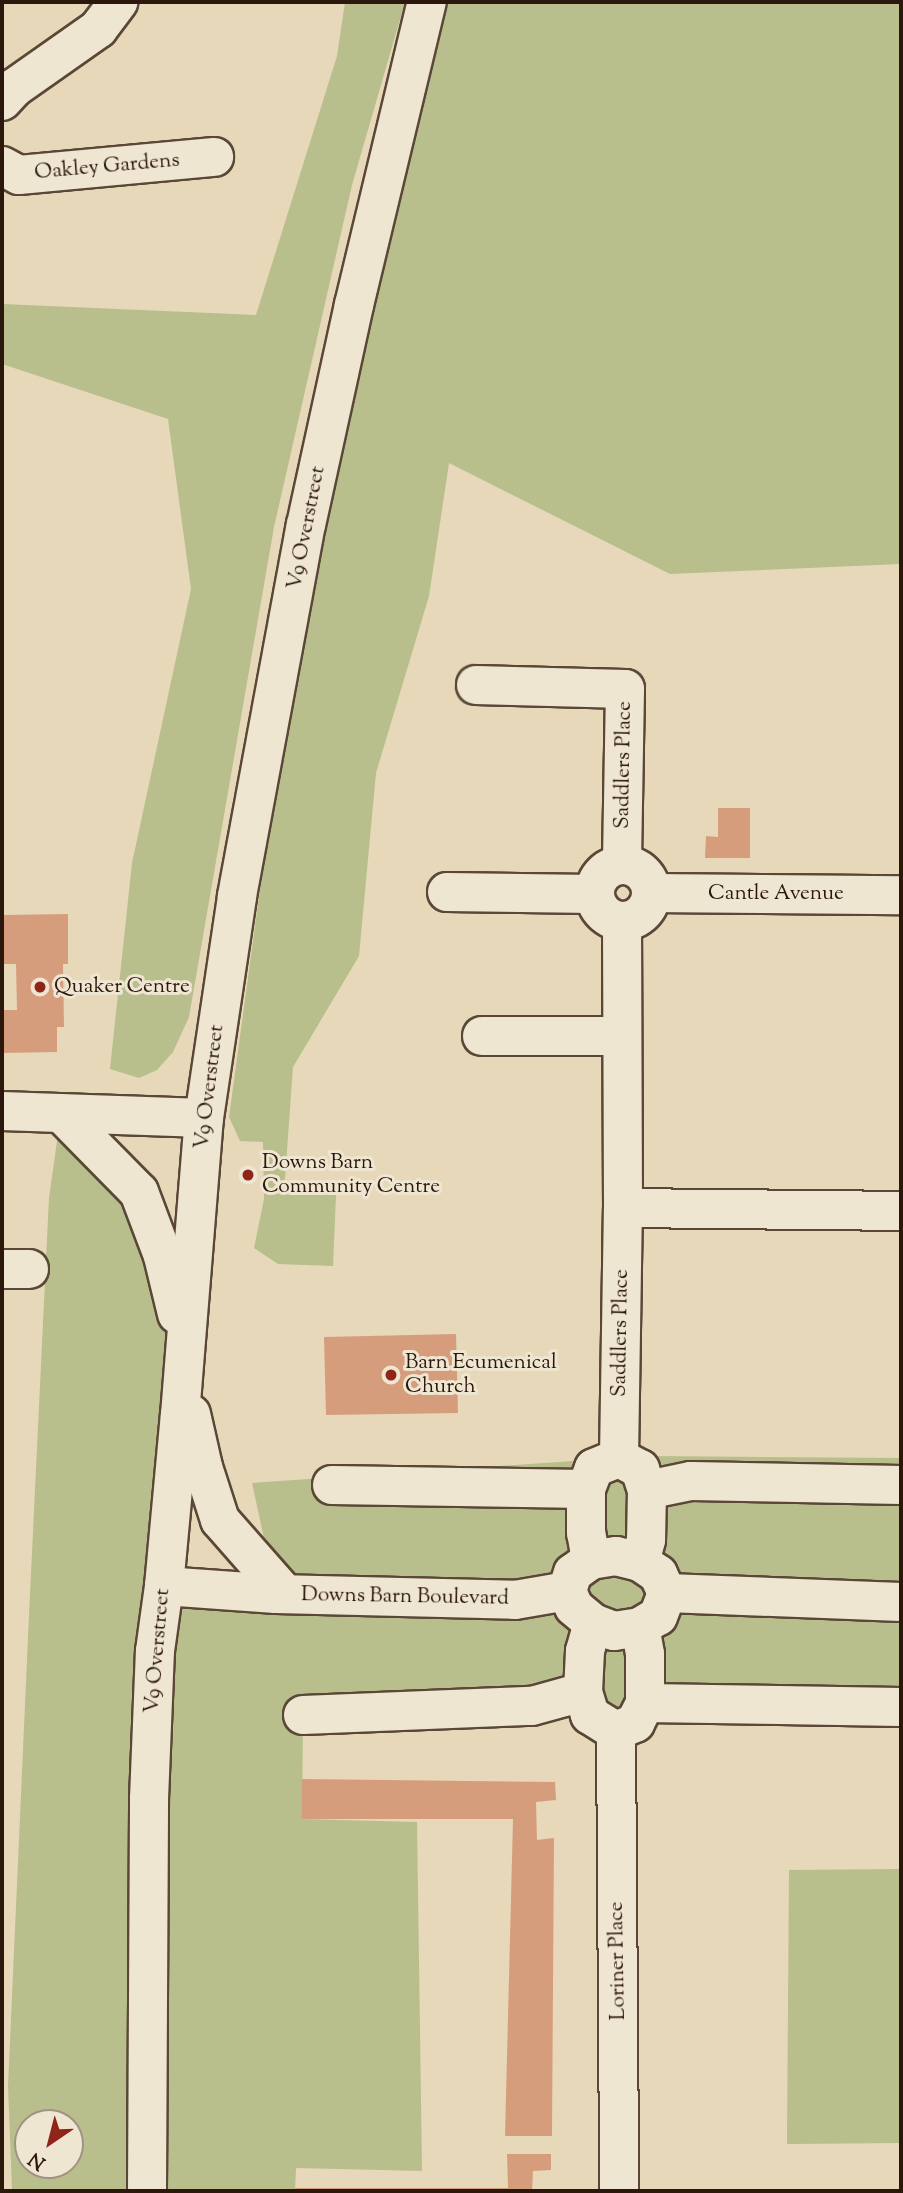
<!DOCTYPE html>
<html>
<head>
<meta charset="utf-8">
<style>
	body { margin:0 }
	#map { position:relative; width:903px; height:2193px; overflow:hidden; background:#e6d8b9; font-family:"Sorts Mill Goudy",serif }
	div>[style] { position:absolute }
	.green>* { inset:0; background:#b8be8c }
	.building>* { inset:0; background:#d69d7d }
	.roads { filter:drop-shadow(2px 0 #5a4737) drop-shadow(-2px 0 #5a4737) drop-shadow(0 2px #5a4737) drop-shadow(0 -2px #5a4737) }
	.minor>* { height:38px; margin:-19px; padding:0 19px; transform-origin:19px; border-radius:19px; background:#efe6d2 }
	.minor>.ring { margin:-19px; padding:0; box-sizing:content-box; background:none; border:38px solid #efe6d2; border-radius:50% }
	.dots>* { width:19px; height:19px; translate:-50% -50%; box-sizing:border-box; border:4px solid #efe6d2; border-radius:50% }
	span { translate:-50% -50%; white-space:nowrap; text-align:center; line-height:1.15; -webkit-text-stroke:6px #efe6d2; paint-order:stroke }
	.street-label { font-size:21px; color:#2c170c }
	.poi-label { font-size:21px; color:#2c170c }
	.left { translate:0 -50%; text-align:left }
	.frame { position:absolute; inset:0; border:4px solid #2c170c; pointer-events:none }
	.north { position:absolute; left:14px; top:2109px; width:70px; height:70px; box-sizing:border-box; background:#efe6d2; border:2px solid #a19383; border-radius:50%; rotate:215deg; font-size:19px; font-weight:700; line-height:28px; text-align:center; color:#2c170c }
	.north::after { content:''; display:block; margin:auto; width:24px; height:32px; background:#8f2418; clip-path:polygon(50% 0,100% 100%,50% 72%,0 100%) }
</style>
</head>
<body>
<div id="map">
	<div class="green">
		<div style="clip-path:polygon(345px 2px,405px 2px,352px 185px,274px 527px,189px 1017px,173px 1052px,157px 1070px,139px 1078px,110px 1069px,132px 863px,191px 589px,168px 419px,2px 364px,2px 304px,256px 315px,337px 56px)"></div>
		<div style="clip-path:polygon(447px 2px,901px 2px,901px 564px,670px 574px,449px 463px,429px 596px,376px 773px,359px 956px,293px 1067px,284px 1192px,336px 1195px,333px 1266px,278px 1264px,254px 1248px,264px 1199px,263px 1142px,240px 1141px,229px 1117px,259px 897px,319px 525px)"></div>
		<div style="clip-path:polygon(evenodd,61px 1113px,139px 1192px,185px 1347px,164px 1586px,276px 1594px,252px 1483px,647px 1456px,901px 1458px,901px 1711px,303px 1715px,302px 1819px,417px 1822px,422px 2171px,296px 2168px,295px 2191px,12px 2191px,8px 2086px,29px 1615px,49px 1198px,61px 1113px,28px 2123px,70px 2123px,70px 2165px,28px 2165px,28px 2123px)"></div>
		<div style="clip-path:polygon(901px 1869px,901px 2143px,787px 2144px,789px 1870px)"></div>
	</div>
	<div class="building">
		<div style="clip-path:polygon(718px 808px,750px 808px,750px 858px,705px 858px,706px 836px,718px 837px)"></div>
		<div style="clip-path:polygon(68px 914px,68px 964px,63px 964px,64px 1027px,57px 1027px,57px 1052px,2px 1053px,2px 1010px,17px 1010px,16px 964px,2px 964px,2px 915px)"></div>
		<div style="clip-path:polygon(456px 1334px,458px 1413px,326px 1415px,324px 1337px)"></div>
		<div style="clip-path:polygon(302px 1779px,555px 1782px,556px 1800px,536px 1802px,537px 1840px,554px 1838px,552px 2136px,505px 2136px,513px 1819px,302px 1819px)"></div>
		<div style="clip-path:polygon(507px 2154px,551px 2154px,551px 2170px,533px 2171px,532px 2191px,295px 2191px,295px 2188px,508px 2188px)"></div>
	</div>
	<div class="roads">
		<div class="minor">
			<div style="left:2px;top:101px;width:18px;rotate:-47deg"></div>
			<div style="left:14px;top:88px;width:103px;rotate:-35.1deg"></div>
			<div style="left:98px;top:29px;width:34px;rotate:-53deg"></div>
			<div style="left:2px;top:166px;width:19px;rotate:28deg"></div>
			<div style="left:19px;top:175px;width:196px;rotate:-5.3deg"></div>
			<div style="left:476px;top:685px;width:149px;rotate:1.5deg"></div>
			<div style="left:625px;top:689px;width:175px;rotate:91deg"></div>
			<div class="ring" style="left:595px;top:865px;width:18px;height:18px"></div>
			<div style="left:447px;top:892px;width:147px;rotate:0.8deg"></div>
			<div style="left:651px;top:893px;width:250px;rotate:0.5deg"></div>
			<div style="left:482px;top:1036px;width:140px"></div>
			<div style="left:2px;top:1111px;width:202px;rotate:2deg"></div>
			<div style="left:61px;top:1113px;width:111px;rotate:45.4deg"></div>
			<div style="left:139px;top:1192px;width:68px;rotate:69.4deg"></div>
			<div style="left:163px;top:1256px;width:60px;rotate:76.4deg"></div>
			<div style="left:623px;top:1208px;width:278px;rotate:0.6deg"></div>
			<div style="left:2px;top:1269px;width:27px"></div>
			<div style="left:191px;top:1414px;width:54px;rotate:77.2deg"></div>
			<div style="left:203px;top:1467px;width:56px;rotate:72.2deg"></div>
			<div style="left:220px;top:1520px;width:98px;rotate:48.7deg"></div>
			<div style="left:619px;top:1458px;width:250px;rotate:-89.1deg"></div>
			<div style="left:623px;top:1208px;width:287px;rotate:-90.2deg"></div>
			<div style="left:332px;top:1485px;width:254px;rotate:0.9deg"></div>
			<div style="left:647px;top:1490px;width:45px;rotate:-11.6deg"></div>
			<div style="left:691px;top:1481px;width:210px;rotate:1.1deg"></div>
			<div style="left:616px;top:1556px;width:25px;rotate:14deg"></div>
			<div style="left:640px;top:1562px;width:22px;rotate:34deg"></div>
			<div style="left:658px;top:1574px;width:21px;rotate:65deg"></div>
			<div style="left:667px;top:1593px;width:25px;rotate:111deg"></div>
			<div style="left:658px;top:1616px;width:21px;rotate:149deg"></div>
			<div style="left:640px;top:1627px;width:26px;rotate:171deg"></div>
			<div style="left:614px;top:1631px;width:22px;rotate:-159deg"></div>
			<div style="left:593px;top:1623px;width:25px;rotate:-140deg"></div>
			<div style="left:574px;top:1607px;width:17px;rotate:-114deg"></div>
			<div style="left:567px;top:1591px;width:19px;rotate:-72deg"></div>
			<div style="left:573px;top:1573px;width:22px;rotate:-36deg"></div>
			<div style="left:591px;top:1560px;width:25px;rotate:-9deg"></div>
			<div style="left:591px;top:1560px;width:27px;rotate:-100deg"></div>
			<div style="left:586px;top:1533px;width:44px;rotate:-90deg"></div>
			<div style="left:586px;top:1489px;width:22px;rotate:-69deg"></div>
			<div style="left:594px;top:1468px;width:27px;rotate:-22deg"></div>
			<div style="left:619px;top:1458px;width:24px;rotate:28deg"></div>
			<div style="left:640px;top:1469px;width:22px;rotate:72deg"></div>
			<div style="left:647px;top:1490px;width:50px;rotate:91.1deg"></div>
			<div style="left:646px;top:1540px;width:23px;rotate:105deg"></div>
			<div style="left:164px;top:1586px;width:112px;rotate:4.1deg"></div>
			<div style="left:276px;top:1594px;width:239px;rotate:1.4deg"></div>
			<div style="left:515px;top:1600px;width:53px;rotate:-9.8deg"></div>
			<div style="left:667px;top:1593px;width:234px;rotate:2.2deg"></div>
			<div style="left:593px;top:1623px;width:29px;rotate:106deg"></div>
			<div style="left:585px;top:1651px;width:41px;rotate:92.8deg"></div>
			<div style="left:583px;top:1692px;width:24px;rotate:73deg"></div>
			<div style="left:590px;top:1715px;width:31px;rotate:32deg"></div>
			<div style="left:616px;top:1731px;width:21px;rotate:-23deg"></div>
			<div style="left:635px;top:1723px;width:22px;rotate:-63deg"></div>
			<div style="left:645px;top:1703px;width:49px;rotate:-90deg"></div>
			<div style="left:645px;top:1654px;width:27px;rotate:-100deg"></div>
			<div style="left:645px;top:1703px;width:256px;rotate:0.9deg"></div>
			<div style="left:303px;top:1715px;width:229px;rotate:-2.3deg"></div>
			<div style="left:532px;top:1706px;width:53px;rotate:-15.4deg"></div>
			<div style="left:616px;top:1731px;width:460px;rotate:89.6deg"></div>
			<div style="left:147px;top:2191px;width:392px;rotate:-89.7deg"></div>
			<div style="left:149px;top:1799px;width:148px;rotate:-87.7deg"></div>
			<div style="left:155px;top:1651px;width:66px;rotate:-82.1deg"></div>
			<div style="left:164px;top:1586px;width:172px;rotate:-84.7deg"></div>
			<div style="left:180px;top:1415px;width:298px;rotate:-85.4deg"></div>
			<div style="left:204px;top:1118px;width:224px;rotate:-81.5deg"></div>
			<div style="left:237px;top:896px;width:377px;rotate:-79.5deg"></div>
			<div style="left:306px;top:525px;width:225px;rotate:-77.7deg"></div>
			<div style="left:354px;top:305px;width:312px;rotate:-76.5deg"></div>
		</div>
	</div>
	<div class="dots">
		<div style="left:40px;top:987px;background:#8f2418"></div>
		<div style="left:248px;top:1175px;background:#8f2418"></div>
		<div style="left:391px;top:1375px;background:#8f2418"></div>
	</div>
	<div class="street-label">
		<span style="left:107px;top:167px;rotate:-5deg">Oakley Gardens</span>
		<span style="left:307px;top:528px;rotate:-79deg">V9 Overstreet</span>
		<span style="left:624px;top:765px;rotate:-89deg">Saddlers Place</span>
		<span style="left:776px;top:894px">Cantle Avenue</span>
		<span style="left:210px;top:1087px;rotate:-83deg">V9 Overstreet</span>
		<span style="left:621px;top:1333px;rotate:-89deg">Saddlers Place</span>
		<span style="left:405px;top:1597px;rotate:1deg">Downs Barn Boulevard</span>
		<span style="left:158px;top:1651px;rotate:-85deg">V9 Overstreet</span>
		<span style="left:618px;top:1961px;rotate:-91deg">Loriner Place</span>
	</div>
	<div class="poi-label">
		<span class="left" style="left:54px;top:987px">Quaker Centre</span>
		<span class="left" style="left:262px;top:1175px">Downs Barn<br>Community Centre</span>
		<span class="left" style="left:405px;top:1375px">Barn Ecumenical<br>Church</span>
	</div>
	<div class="frame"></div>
	<div class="north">N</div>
</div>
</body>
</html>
